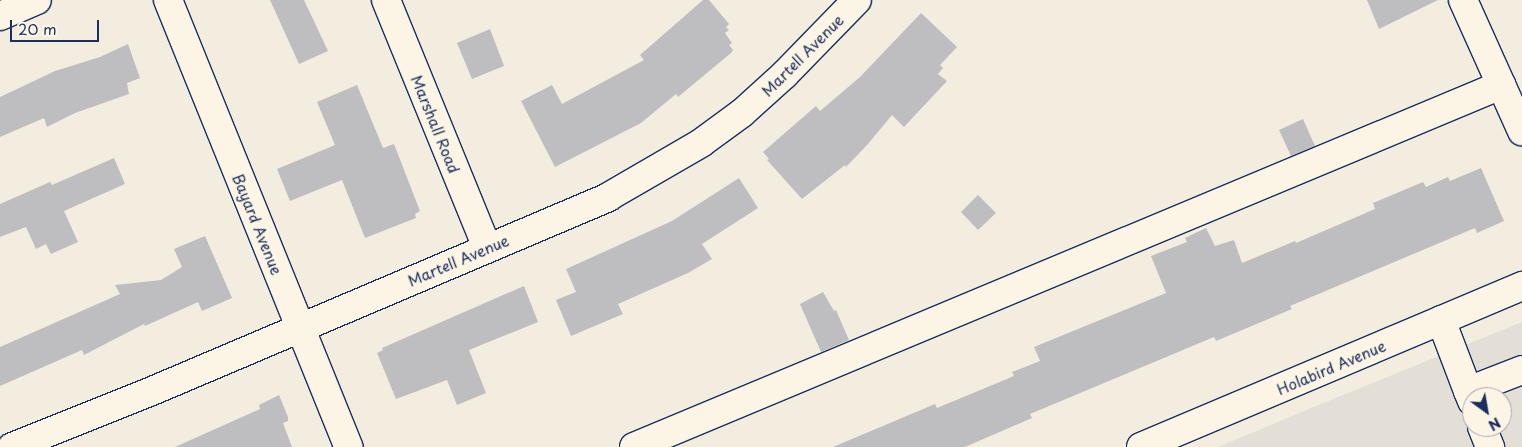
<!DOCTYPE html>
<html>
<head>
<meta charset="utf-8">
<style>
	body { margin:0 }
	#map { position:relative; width:1522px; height:447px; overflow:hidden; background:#f3ede0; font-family:"Playpen Sans",sans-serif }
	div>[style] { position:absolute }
	.built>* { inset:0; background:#e3dfd6 }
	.building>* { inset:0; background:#bebec0 }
	.roads { filter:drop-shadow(1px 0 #1b2f5e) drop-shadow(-1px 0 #1b2f5e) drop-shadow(0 1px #1b2f5e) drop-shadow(0 -1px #1b2f5e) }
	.minor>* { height:28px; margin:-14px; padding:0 14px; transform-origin:14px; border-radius:14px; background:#fcf5e5 }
	.major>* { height:28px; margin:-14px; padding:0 14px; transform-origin:14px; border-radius:14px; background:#fcf5e5 }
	span { translate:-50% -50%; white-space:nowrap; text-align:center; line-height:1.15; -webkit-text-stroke:5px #fcf5e5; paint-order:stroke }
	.street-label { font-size:15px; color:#1b2f5e }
	.north { position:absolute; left:1462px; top:387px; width:50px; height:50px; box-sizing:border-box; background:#fcf5e5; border:1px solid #a2a6af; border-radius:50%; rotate:148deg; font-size:14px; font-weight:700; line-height:20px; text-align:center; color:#1b2f5e }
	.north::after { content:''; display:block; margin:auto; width:18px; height:22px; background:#1b2f5e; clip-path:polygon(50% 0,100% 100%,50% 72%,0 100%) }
	.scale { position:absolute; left:10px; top:20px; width:89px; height:22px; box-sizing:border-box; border:2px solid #1b2f5e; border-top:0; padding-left:6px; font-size:15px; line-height:18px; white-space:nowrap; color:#1b2f5e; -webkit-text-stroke:4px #fcf5e5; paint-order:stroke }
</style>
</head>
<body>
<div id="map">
	<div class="built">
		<div style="clip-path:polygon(evenodd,1522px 322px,1522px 447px,1218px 447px,1304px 411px,1522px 322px,1472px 397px,1502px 397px,1502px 427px,1472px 427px,1472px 397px)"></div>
	</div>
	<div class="building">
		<div style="clip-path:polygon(270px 0,304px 0,328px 51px,299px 64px)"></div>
		<div style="clip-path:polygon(703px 0,709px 0,729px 24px,726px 27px,729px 30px,725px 33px,732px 43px,729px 45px,733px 50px,731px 53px,678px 97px,676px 94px,641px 123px,555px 167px,521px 101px,552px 85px,562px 104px,644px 60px,640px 55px)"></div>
		<div style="clip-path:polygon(1367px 0,1438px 0,1379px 29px)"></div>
		<div style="clip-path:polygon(921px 13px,957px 47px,940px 65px,943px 68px,938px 74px,947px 81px,904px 127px,892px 115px,868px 144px,846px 167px,845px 165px,802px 199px,767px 160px,769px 159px,763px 152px,816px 106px,820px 111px,860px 77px)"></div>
		<div style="clip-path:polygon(490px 29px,504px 66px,472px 79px,457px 43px)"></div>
		<div style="clip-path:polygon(128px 44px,140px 78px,127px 83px,129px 94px,75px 113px,47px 127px,44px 118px,0 137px,0 97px,55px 71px,100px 57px)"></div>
		<div style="clip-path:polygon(357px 85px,383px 148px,394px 144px,420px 211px,415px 214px,416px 218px,365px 238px,342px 180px,290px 201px,277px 169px,335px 145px,317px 102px)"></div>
		<div style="clip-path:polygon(1303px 119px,1315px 146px,1291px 156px,1279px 130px)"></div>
		<div style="clip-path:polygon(114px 158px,125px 184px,64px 211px,78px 242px,51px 254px,46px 244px,36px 249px,26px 227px,0 237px,0 204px,50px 182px,52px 185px)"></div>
		<div style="clip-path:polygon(1481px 168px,1504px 221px,1477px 233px,1475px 228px,1290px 306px,1292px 309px,1216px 341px,1214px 337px,1030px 414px,1032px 418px,965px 447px,833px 447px,935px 404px,937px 408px,1014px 376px,1012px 372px,1040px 361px,1034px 347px,1166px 293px,1151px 256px,1187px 242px,1185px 238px,1206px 228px,1215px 246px,1234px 240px,1242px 263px,1295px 241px,1296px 243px,1375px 209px,1373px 203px,1423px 182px,1426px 187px,1448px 177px,1450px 181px)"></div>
		<div style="clip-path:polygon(739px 178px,758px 208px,702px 244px,712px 259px,688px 273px,618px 304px,623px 314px,571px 336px,556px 300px,576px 292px,566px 269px,672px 221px)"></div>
		<div style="clip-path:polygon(978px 195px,996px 213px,978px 230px,961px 212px)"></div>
		<div style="clip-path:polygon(205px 236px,232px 298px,202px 311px,198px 302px,145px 326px,144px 324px,84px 355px,82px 350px,0 386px,0 347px,120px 294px,115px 285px,161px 280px,182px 267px,174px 249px)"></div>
		<div style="clip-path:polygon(524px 286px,538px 322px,469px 350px,486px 393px,457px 405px,447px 380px,396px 399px,377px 353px,383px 350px,382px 348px)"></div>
		<div style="clip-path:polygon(823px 292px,834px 311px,836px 310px,849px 340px,821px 352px,800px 304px)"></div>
		<div style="clip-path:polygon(279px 395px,288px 417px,288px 421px,283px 423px,292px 447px,175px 447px,260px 409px,259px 405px)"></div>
	</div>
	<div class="roads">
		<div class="minor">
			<div style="left:168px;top:0;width:482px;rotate:68deg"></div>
			<div style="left:386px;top:0;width:267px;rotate:67.8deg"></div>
			<div style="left:1463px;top:0;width:144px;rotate:65.8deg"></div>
			<div style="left:0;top:16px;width:40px;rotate:-23.4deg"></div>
			<div style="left:1441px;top:320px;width:76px;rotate:69.2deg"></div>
			<div style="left:1472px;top:401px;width:11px;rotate:-112deg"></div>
			<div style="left:1468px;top:391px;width:58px;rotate:-21.3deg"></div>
			<div style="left:1482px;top:427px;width:22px;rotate:68deg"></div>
			<div style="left:12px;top:447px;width:151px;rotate:-21.8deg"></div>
			<div style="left:152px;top:391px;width:496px;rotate:-23deg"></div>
			<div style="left:608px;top:197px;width:108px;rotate:-30.1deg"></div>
			<div style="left:701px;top:143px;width:51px;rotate:-36.2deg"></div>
			<div style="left:742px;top:113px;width:58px;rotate:-42.2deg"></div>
			<div style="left:785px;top:74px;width:103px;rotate:-45.8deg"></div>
			<div style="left:634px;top:447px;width:940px;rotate:-22.66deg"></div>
		</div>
		<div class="major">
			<div style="left:1141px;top:447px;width:414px;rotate:-22.9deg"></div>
		</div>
	</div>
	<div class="street-label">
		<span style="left:802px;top:55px;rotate:-45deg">Martell Avenue</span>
		<span style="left:436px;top:124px;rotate:68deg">Marshall Road</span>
		<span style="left:258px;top:224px;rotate:68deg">Bayard Avenue</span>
		<span style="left:458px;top:260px;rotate:-23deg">Martell Avenue</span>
		<span style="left:1331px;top:367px;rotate:-23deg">Holabird Avenue</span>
	</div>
	<div class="north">N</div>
	<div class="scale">20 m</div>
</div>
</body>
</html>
